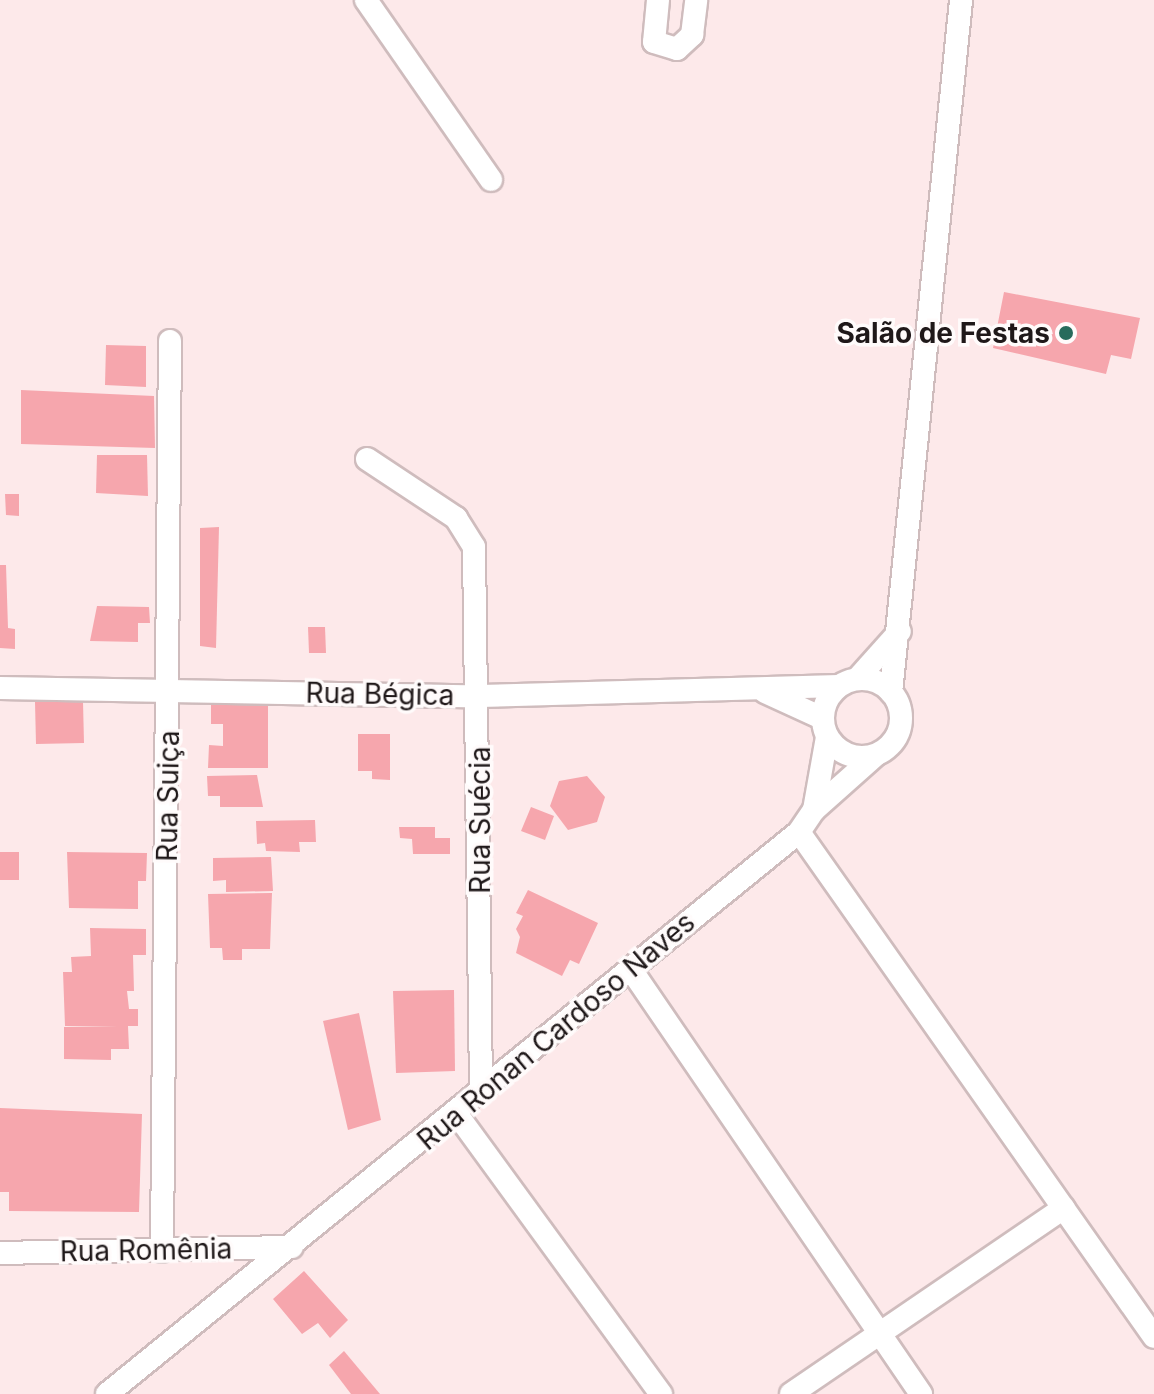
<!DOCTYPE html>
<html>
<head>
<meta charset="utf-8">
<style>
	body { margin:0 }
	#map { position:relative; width:1154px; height:1394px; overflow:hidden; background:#fde9ea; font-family:Inter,sans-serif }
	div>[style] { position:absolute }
	.building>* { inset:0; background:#f6a6ad }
	.roads { filter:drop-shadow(2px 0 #cfbcbd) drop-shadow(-2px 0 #cfbcbd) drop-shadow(0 2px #cfbcbd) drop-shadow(0 -2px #cfbcbd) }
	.street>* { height:22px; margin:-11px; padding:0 11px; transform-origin:11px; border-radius:11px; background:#fff }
	.street>.ring { margin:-11px; padding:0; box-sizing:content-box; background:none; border:22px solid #fff; border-radius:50% }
	.dots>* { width:22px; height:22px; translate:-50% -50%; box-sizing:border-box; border:4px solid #fffbfb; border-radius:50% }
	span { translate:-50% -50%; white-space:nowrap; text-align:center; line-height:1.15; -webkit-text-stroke:7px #fffbfb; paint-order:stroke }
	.poi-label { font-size:28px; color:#1f1819; font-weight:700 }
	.right { translate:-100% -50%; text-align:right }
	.street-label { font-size:28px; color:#1f1819 }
</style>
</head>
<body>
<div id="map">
	<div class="building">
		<div style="clip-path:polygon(1004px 292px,1140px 318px,1131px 359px,1111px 355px,1106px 374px,993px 348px)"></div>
		<div style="clip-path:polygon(106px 345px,146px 346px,146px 387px,105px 385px)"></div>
		<div style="clip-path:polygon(21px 390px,154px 396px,155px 448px,21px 444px)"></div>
		<div style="clip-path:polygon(97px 455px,147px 455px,148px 496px,96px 493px)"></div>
		<div style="clip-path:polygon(5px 494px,19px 494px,19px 516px,6px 515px)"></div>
		<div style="clip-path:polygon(219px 527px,216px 648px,200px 646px,200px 528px)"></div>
		<div style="clip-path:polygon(0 565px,6px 565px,8px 628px,15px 629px,15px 649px,0 648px)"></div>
		<div style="clip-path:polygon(97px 606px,149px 607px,150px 623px,138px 623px,138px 642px,90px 641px)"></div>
		<div style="clip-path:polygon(308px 627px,325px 627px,326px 653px,309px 653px)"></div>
		<div style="clip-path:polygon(35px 702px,83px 702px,84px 743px,36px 744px)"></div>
		<div style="clip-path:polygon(211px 704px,268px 705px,268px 768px,208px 768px,209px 745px,223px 746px,223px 724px,211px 724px)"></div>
		<div style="clip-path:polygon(358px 734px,390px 734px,390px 780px,372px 779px,372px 771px,358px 771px)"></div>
		<div style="clip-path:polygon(257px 775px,263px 807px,220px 807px,220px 796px,208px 796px,207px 776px)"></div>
		<div style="clip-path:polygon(587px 776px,605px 797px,597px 822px,568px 830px,550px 806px,559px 781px)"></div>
		<div style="clip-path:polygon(531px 807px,554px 816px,545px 840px,521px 831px)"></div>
		<div style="clip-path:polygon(315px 820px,316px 842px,299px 842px,300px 852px,266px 851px,265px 843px,257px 844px,256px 821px)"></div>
		<div style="clip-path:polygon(399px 827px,435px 827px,435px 838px,450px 838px,450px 854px,413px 854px,412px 839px,400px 838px)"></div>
		<div style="clip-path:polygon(0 852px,19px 852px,19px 880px,0 880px)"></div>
		<div style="clip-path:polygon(67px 852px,147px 853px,146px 881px,138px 881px,138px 909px,69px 908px)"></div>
		<div style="clip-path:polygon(271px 857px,273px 891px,226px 892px,226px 880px,213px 881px,213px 858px)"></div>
		<div style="clip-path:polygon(528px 890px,598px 923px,579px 964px,570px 960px,562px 976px,516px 953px,520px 937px,516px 929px,523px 916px,516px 913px)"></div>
		<div style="clip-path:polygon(272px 893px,270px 949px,242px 949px,242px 960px,223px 960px,222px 948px,210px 948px,208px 894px)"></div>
		<div style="clip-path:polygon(90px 928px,146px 929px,146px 955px,133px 955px,134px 991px,127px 991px,129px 1009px,138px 1009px,138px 1026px,128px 1026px,129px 1049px,111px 1049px,111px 1060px,64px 1059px,64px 1027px,118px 1027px,65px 1026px,63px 972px,72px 972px,71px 957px,91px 956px)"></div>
		<div style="clip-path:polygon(454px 990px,455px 1071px,396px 1073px,393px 991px)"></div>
		<div style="clip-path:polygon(359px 1013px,381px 1120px,348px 1130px,323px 1021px)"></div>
		<div style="clip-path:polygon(0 1108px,142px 1114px,139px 1212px,9px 1211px,9px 1192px,0 1192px)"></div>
		<div style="clip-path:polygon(304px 1271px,348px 1320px,330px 1338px,318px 1323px,302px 1334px,273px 1299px)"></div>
		<div style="clip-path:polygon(344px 1351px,380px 1394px,351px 1394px,329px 1365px)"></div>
	</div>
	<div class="roads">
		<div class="street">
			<div style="left:366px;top:0;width:219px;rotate:55.2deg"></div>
			<div style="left:658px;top:0;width:42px;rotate:95.4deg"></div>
			<div style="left:654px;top:42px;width:24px;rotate:17deg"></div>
			<div style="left:677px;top:49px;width:21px;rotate:-43deg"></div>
			<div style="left:692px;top:35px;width:35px;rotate:-83deg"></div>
			<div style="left:367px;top:459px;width:107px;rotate:33.5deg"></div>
			<div style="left:456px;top:518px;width:34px;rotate:58deg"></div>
			<div style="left:474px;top:547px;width:543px;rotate:89.26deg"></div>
			<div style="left:857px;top:679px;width:64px;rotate:-48.1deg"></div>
			<div class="ring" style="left:823px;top:679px;width:56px;height:56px"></div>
			<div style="left:0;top:688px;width:480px;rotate:1deg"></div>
			<div style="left:480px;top:696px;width:359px;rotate:-1.6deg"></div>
			<div style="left:765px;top:692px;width:63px;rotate:24.5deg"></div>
			<div style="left:891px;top:692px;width:696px;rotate:-84.22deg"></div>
			<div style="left:814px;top:810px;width:74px;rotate:-79.9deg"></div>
			<div style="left:799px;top:832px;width:617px;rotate:54.89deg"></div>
			<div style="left:630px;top:968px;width:516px;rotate:55.66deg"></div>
			<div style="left:456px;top:1113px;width:348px;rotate:53.9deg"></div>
			<div style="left:162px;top:1251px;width:910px;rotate:-89.5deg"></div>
			<div style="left:0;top:1253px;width:292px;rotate:-1.2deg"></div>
			<div style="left:107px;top:1394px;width:891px;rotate:-39.08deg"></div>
			<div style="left:799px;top:832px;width:27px;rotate:-56deg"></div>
			<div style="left:814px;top:810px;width:83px;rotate:-41.6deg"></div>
			<div style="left:791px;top:1394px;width:330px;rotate:-34.3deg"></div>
		</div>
	</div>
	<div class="dots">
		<div style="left:1066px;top:333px;background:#286b5c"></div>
	</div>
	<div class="poi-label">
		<span class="right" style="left:1050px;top:333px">Salão de Festas</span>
	</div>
	<div class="street-label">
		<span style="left:380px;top:694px;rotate:1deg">Rua Bégica</span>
		<span style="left:168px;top:796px;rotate:-89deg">Rua Suiça</span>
		<span style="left:480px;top:820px;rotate:-90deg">Rua Suécia</span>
		<span style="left:556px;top:1031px;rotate:-40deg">Rua Ronan Cardoso Naves</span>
		<span style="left:146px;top:1250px;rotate:-1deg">Rua Romênia</span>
	</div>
</div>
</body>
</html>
